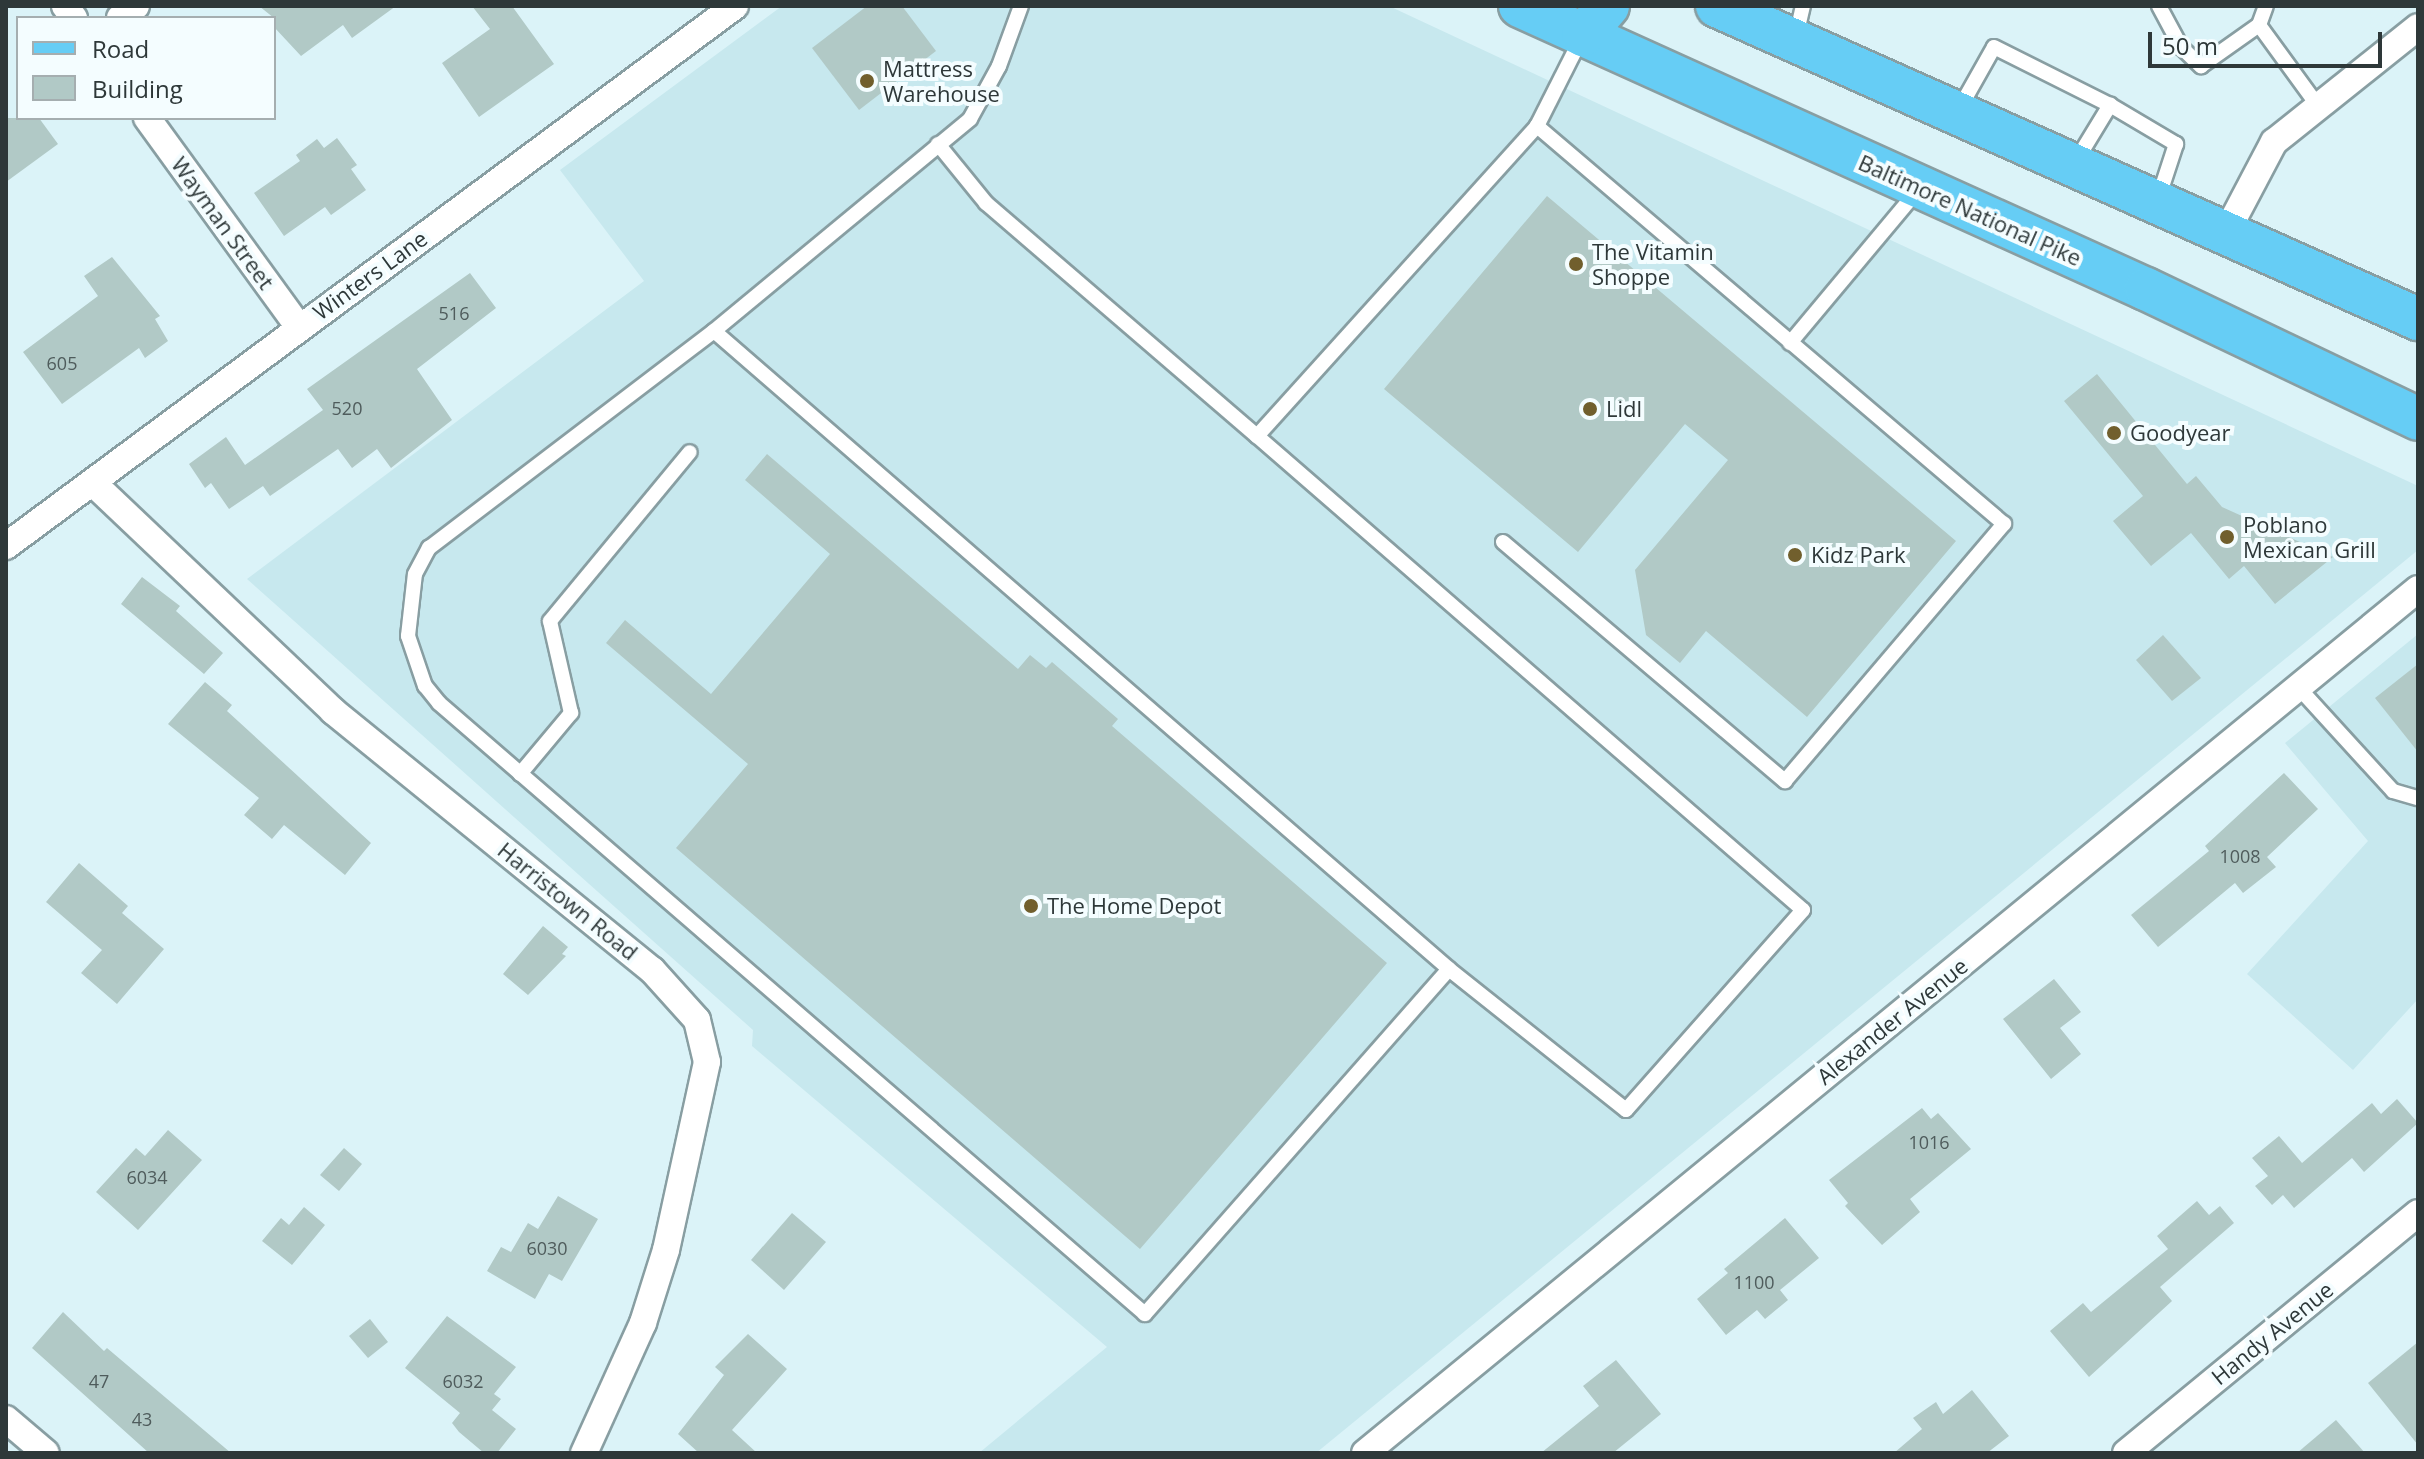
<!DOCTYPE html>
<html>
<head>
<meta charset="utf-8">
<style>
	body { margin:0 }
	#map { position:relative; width:2424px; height:1459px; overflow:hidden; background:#dbf3f8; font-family:"Open Sans",sans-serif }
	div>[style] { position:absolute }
	.built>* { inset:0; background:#c7e8ee }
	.building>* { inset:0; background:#b1c9c6 }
	.roads { filter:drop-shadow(2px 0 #889ea2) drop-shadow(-2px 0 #889ea2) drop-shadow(0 2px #889ea2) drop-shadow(0 -2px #889ea2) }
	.service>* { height:14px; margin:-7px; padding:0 7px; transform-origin:7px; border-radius:7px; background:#fff }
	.minor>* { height:26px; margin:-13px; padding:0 13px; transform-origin:13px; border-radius:13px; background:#fff }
	.primary>* { height:42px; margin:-21px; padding:0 21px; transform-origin:21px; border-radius:21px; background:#66cdf5 }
	.dots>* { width:22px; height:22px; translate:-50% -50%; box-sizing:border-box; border:4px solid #f4fdff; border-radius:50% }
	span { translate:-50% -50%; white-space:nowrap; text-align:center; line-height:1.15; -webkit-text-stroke:8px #f4fdff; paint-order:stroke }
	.number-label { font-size:18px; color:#4f5c5c }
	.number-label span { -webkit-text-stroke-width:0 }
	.poi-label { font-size:22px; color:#2e3839 }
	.left { translate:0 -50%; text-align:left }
	.street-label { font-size:22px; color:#2e3839 }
	.frame { position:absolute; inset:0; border:8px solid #2e3839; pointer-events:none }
	.legend { position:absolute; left:16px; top:16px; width:260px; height:104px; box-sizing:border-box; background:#f4fdff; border:2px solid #a5aeb0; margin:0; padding:10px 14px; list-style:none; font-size:24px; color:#2e3839 }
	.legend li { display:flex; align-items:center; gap:16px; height:40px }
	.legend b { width:40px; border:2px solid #a5aeb0 }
	.scale { position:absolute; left:2148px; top:32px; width:234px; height:36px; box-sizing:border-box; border:4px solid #2e3839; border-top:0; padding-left:10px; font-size:24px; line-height:28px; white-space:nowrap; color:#2e3839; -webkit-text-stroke:6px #f4fdff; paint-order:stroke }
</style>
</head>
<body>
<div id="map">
	<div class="built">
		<div style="clip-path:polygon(782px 6px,1389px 6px,2418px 486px,2418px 550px,1316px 1453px,979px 1453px,1107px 1347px,752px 1046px,753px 1030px,247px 579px,644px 281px,560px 170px)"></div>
		<div style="clip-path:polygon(2418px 634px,2418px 999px,2353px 1070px,2247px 974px,2368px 841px,2285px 743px)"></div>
	</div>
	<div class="building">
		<div style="clip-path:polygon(259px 6px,396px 6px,352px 38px,343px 25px,301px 56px,274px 27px,274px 18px)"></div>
		<div style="clip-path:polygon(472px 6px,512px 6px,554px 64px,479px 117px,442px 63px,490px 29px)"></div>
		<div style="clip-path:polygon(867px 6px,902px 6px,936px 51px,859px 110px,812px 48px)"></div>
		<div style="clip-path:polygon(6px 118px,39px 118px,58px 144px,6px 182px)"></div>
		<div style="clip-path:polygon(337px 138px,357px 165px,351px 169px,366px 190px,331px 215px,325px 207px,284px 236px,254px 193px,300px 161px,296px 155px,317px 139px,324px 148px)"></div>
		<div style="clip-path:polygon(1547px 196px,1956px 541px,1807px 717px,1706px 631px,1680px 663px,1646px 635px,1635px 570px,1728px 460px,1685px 424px,1578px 552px,1384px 389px)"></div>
		<div style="clip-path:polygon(112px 257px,160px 316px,155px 319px,168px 341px,145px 358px,139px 348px,62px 404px,23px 352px,98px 296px,84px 276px)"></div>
		<div style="clip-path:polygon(470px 273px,496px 308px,417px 369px,452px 420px,391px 468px,377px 449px,352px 468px,338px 449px,270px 496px,263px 486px,229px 509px,211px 483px,205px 488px,189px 464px,226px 437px,245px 465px,323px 410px,307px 389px)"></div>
		<div style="clip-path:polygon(2097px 374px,2187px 484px,2196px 476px,2222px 507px,2333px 557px,2275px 604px,2244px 566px,2229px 579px,2191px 533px,2151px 566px,2113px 521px,2143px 496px,2064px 401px)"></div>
		<div style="clip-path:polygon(767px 454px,1018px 669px,1030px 655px,1046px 668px,1052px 662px,1118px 719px,1112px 726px,1387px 963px,1140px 1249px,676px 848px,748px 764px,606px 643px,625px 620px,711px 694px,830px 554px,745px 480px)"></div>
		<div style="clip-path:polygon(142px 577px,180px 606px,176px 611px,223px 653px,204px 674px,121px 604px)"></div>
		<div style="clip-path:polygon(2163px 635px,2201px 678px,2172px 701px,2136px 660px)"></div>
		<div style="clip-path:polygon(2418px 664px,2418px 752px,2375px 698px)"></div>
		<div style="clip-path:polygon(205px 682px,232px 705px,227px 711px,371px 843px,345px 875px,284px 825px,272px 839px,244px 815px,259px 798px,168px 724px)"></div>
		<div style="clip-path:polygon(2284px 773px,2318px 809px,2267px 857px,2276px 867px,2243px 893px,2235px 883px,2158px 947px,2131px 915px,2209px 851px,2205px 846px)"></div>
		<div style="clip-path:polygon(79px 863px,128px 906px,122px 913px,164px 949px,117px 1004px,81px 973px,102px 950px,46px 902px)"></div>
		<div style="clip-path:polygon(543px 926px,568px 947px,562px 954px,566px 956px,528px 995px,503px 974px)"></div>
		<div style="clip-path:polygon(2054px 979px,2081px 1012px,2060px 1028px,2081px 1054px,2051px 1079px,2003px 1019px)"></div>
		<div style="clip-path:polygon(2397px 1099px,2418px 1123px,2364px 1172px,2352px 1158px,2294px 1208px,2283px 1195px,2272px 1205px,2255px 1186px,2268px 1176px,2252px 1158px,2279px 1136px,2302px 1163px,2372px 1103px,2381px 1114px)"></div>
		<div style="clip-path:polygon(1922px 1108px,1931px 1119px,1938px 1113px,1971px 1149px,1910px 1199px,1920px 1212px,1882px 1245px,1845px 1206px,1848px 1203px,1829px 1180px)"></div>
		<div style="clip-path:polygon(168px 1130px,202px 1160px,138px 1230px,96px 1192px,136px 1148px,145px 1156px)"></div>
		<div style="clip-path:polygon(344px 1148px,362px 1164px,339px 1191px,320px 1175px)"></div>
		<div style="clip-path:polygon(558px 1196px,598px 1219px,562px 1281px,549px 1274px,535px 1299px,487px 1271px,501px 1247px,511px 1252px,528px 1223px,538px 1229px)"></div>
		<div style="clip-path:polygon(2197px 1201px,2209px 1215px,2220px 1206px,2234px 1223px,2160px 1287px,2172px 1301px,2089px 1377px,2050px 1331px,2083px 1303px,2091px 1312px,2168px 1249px,2157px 1236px)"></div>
		<div style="clip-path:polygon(304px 1207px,325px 1225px,292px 1265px,262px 1241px,281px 1218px,289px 1225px)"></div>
		<div style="clip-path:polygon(792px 1213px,826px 1242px,784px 1290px,751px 1260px)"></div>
		<div style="clip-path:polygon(1785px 1218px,1819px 1258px,1780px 1290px,1788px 1300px,1765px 1319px,1757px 1310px,1726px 1335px,1697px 1299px,1728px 1273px,1724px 1269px)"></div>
		<div style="clip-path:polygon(63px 1312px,104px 1351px,107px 1348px,231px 1453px,149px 1453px,32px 1348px)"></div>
		<div style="clip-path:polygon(447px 1316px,516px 1367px,494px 1394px,501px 1399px,492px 1410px,516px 1429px,497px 1453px,484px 1453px,459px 1432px,452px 1423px,460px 1413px,405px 1368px)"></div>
		<div style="clip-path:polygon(370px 1319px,388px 1342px,368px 1358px,349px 1336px)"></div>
		<div style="clip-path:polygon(748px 1334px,787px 1369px,732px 1430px,757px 1453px,699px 1453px,678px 1434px,724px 1375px,715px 1367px)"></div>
		<div style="clip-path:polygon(2418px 1342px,2418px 1445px,2368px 1383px)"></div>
		<div style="clip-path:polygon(1616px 1360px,1661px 1414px,1613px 1453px,1541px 1453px,1599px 1406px,1583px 1386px)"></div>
		<div style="clip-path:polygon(1972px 1390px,2009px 1436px,1987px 1453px,1894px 1453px,1922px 1429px,1913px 1418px,1936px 1402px,1943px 1414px)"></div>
		<div style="clip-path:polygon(2336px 1420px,2365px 1453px,2297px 1453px)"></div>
	</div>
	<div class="roads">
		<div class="service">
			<div style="left:2159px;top:6px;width:47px;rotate:61.8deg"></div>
			<div style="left:2181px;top:47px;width:28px;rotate:44deg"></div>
			<div style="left:2201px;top:66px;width:71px;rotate:-35.3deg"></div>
			<div style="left:2259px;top:25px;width:20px;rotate:-70deg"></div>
			<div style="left:2259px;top:25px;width:100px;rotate:53.9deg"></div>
			<div style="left:1796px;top:36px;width:31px;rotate:-77deg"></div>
			<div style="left:1958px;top:111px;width:73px;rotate:-60.6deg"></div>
			<div style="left:1994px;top:47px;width:130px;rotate:26.6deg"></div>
			<div style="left:938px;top:144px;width:76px;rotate:50.9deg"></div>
			<div style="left:986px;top:203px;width:357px;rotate:40.7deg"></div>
			<div style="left:1257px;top:436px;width:418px;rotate:-47.9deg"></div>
			<div style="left:1537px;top:126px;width:97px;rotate:-63.2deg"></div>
			<div style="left:2076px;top:161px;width:66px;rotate:-58.7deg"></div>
			<div style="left:2110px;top:105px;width:77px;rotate:30.6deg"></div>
			<div style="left:2176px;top:144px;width:58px;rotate:108.1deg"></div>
			<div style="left:714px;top:331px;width:973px;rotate:40.96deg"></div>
			<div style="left:1449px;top:969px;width:460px;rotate:131.4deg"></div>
			<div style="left:1145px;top:1314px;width:934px;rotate:-139.13deg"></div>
			<div style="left:439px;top:703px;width:22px;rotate:-129deg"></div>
			<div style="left:425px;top:686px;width:53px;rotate:-108.8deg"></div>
			<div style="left:408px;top:636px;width:62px;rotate:-83.6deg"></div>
			<div style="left:415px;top:574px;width:30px;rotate:-62deg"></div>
			<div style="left:429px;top:548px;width:358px;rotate:-37.3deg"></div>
			<div style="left:714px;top:331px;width:332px;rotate:-39.6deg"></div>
			<div style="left:970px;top:119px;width:60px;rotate:-61.3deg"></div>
			<div style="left:999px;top:66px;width:64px;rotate:-69.9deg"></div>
			<div style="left:1790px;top:343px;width:198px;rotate:-50.1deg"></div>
			<div style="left:1257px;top:436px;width:723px;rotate:40.96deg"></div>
			<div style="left:1803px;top:910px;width:267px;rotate:131.5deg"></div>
			<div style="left:1626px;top:1110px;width:226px;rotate:-141.5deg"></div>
			<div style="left:1503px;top:542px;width:370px;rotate:40.3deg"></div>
			<div style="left:1785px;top:781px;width:338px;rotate:-49.6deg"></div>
			<div style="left:2004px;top:524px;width:614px;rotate:-139.56deg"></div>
			<div style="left:2298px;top:687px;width:141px;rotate:47.6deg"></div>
			<div style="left:2393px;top:791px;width:26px;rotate:16deg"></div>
			<div style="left:520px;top:774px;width:80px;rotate:-50.1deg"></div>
			<div style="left:571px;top:713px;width:94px;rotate:-102.9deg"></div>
			<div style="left:550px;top:621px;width:219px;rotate:-50.4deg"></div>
		</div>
		<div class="minor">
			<div style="left:65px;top:6px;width:15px;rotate:53deg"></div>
			<div style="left:120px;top:18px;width:20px;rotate:-37deg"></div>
			<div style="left:147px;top:118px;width:258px;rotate:54deg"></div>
			<div style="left:2227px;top:231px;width:101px;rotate:-62.2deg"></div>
			<div style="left:2274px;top:142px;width:184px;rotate:-38.6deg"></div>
			<div style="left:94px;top:484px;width:330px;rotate:43.5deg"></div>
			<div style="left:333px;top:711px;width:411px;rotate:39.1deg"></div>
			<div style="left:652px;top:970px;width:67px;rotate:48deg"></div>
			<div style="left:697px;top:1020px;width:43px;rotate:76.6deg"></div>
			<div style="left:707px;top:1062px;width:192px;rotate:102.3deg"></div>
			<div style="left:666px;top:1250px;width:77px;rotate:107.5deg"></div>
			<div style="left:643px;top:1323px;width:143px;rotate:114.4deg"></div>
			<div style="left:6px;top:546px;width:907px;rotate:-36.53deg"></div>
			<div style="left:6px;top:1419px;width:52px;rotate:40.4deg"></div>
			<div style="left:1365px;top:1453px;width:1362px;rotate:-39.37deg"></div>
			<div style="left:2126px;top:1453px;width:378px;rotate:-39.4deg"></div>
		</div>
		<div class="primary">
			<div style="left:1520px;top:6px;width:687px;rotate:24.33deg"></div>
			<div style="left:2146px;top:289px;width:301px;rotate:25.5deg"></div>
			<div style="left:1717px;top:6px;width:768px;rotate:24.06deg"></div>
			<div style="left:1583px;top:35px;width:38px;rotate:-49deg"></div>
		</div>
	</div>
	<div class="dots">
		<div style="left:867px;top:81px;background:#715f2d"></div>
		<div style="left:1576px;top:264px;background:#715f2d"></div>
		<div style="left:1590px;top:409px;background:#715f2d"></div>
		<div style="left:2114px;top:433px;background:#715f2d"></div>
		<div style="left:2227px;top:537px;background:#715f2d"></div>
		<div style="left:1795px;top:555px;background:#715f2d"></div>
		<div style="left:1031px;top:906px;background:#715f2d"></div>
	</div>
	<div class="number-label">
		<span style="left:454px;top:313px">516</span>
		<span style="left:62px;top:363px">605</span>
		<span style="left:347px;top:408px">520</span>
		<span style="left:2240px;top:856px">1008</span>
		<span style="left:1929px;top:1142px">1016</span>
		<span style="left:147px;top:1177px">6034</span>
		<span style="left:547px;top:1248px">6030</span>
		<span style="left:1754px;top:1282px">1100</span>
		<span style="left:99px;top:1381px">47</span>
		<span style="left:463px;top:1381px">6032</span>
		<span style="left:142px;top:1419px">43</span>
	</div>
	<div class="poi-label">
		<span class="left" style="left:883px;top:81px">Mattress<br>Warehouse</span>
		<span class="left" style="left:1592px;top:264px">The Vitamin<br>Shoppe</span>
		<span class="left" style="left:1606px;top:409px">Lidl</span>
		<span class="left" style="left:2130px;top:433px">Goodyear</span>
		<span class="left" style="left:2243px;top:537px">Poblano<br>Mexican Grill</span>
		<span class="left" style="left:1811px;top:555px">Kidz Park</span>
		<span class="left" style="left:1047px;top:906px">The Home Depot</span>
	</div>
	<div class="street-label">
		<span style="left:1970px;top:210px;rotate:24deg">Baltimore National Pike</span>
		<span style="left:223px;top:223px;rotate:54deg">Wayman Street</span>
		<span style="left:370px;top:275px;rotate:-36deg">Winters Lane</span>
		<span style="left:568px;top:901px;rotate:39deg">Harristown Road</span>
		<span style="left:1892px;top:1021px;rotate:-39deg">Alexander Avenue</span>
		<span style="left:2272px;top:1333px;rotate:-39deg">Handy Avenue</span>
	</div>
	<div class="frame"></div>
	<ul class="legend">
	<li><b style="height:10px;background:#66cdf5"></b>Road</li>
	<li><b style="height:22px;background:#b1c9c6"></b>Building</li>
	</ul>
	<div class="scale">50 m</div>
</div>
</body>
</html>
